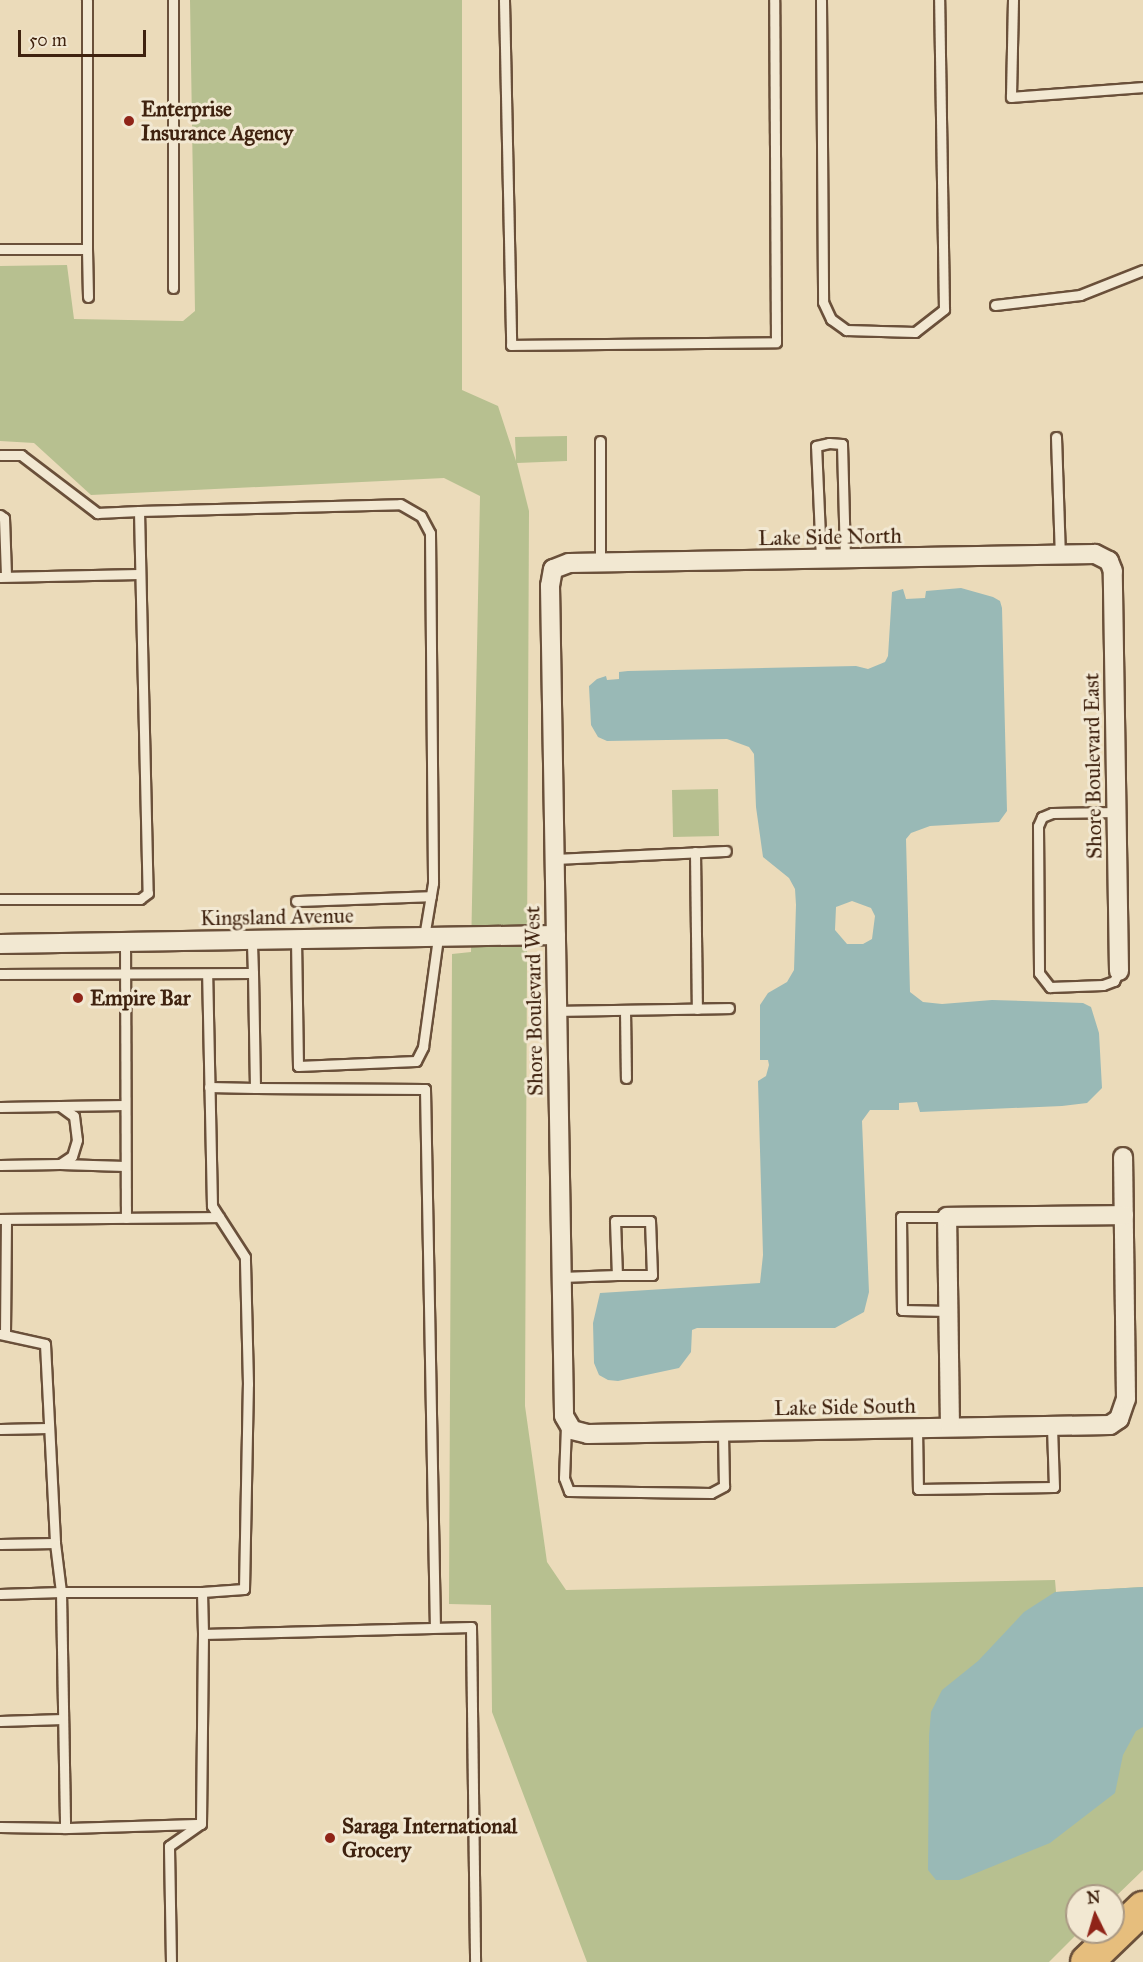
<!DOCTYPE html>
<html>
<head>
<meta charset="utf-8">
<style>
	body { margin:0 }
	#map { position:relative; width:1143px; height:1962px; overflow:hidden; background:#ebdbba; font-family:"IM FELL Great Primer",serif }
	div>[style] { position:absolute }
	.green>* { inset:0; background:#b7c090 }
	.water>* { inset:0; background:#99b9b6 }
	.roads { filter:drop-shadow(2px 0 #6a503a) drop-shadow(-2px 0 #6a503a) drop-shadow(0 2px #6a503a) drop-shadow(0 -2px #6a503a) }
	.service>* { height:9px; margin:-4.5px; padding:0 4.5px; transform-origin:4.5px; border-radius:4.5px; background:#f2e8d2 }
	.minor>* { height:18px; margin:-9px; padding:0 9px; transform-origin:9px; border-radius:9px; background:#f2e8d2 }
	.motorway>* { height:32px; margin:-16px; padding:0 16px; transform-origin:16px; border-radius:16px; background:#e6be7d }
	.dots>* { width:16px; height:16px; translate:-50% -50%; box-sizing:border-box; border:3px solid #f2e8d2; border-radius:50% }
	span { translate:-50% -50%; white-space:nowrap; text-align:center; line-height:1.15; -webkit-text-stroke:6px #f2e8d2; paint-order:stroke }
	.poi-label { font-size:21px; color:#3f220f; font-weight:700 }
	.left { translate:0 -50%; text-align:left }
	.street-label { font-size:21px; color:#3f220f }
	.north { position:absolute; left:1065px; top:1884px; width:60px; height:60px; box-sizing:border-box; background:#f2e8d2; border:2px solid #aa9984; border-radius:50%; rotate:355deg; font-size:16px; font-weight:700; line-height:24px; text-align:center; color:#3f220f }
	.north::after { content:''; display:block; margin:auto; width:21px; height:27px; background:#8f2418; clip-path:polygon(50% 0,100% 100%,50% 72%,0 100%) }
	.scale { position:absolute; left:18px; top:30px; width:128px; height:27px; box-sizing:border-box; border:3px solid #3f220f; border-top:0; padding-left:8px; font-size:18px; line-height:21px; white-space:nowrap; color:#3f220f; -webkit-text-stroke:4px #f2e8d2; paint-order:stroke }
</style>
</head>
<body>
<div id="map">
	<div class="green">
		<div style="clip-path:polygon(190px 0,462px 0,462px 390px,498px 406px,516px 461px,515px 437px,567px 436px,567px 461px,517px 463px,529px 511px,525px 1406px,547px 1562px,566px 1590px,1055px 1580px,1056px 1592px,1143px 1587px,1143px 1870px,1113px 1899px,1113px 1896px,1077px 1896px,1079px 1932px,1049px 1962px,587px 1962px,492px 1712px,491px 1605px,449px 1604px,452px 954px,471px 952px,480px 496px,444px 478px,91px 495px,34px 443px,0 441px,0 266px,67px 265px,74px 319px,183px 321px,195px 311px)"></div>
		<div style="clip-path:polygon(718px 789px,719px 836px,673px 837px,672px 790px)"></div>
	</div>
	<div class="water">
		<div style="clip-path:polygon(evenodd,961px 588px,993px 597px,1000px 601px,1002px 608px,1007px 811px,999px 822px,930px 826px,911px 833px,906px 839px,910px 992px,923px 1002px,942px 1004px,992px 1000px,1083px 1003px,1091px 1007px,1099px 1033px,1102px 1088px,1087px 1103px,1062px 1106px,920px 1112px,917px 1102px,899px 1103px,899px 1110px,870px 1110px,862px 1121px,869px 1292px,864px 1312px,835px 1328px,697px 1328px,692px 1330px,691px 1352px,679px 1368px,618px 1381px,608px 1380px,599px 1375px,594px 1363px,593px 1323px,600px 1293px,760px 1283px,763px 1255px,758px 1081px,766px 1076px,769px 1065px,768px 1060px,760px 1060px,760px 1005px,768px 993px,787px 982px,794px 970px,796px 905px,795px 889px,789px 878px,763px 857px,756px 807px,754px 754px,749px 747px,727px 739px,607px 741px,598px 737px,591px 725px,589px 686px,597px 679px,606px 676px,607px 680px,619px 679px,619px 672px,628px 671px,856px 666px,868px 669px,885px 662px,888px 656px,892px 592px,903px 589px,906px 599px,925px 598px,926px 591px,961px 588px,852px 901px,871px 908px,875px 916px,872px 939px,863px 944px,847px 944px,835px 930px,836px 907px,852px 901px)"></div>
		<div style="clip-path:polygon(1143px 1587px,1143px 1727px,1136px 1731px,1123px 1755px,1115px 1793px,1050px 1843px,959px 1880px,936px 1880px,928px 1870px,929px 1736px,931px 1712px,942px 1690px,978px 1661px,1024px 1612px,1055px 1592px)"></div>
	</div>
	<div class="roads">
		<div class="service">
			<div style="left:173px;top:0;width:288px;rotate:90deg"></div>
			<div style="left:504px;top:0;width:345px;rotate:88.8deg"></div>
			<div style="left:511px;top:345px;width:265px;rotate:-0.6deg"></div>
			<div style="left:776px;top:342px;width:342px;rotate:-90.3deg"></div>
			<div style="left:821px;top:0;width:302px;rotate:89.6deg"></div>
			<div style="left:823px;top:302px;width:19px;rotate:65deg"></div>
			<div style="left:831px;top:319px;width:19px;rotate:36deg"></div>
			<div style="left:846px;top:330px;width:69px;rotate:1.7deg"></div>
			<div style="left:915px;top:332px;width:37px;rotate:-38deg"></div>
			<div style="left:944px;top:309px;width:309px;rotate:-90.9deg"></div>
			<div style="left:1013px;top:0;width:97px;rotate:91.2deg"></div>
			<div style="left:1011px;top:97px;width:132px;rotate:-4.3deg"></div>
			<div style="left:0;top:249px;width:87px"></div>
			<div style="left:87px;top:249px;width:249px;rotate:-90deg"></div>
			<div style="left:87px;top:249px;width:48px;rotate:88.8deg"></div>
			<div style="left:995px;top:305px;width:86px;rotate:-6.7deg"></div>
			<div style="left:1080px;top:295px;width:68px;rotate:-21.6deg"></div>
			<div style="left:1056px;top:437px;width:118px;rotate:88.1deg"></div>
			<div style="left:0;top:455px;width:21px"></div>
			<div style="left:21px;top:455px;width:96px;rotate:37.3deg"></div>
			<div style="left:97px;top:513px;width:42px;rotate:-2.7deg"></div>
			<div style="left:139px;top:511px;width:382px;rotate:88.7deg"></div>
			<div style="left:148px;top:893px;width:10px;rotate:143deg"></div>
			<div style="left:140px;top:899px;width:140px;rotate:180deg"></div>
			<div style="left:139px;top:511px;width:261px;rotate:-1.5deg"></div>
			<div style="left:400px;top:504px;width:24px;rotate:30deg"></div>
			<div style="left:421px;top:516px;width:19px;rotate:62deg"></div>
			<div style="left:430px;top:533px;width:350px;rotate:89.5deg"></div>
			<div style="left:433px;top:883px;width:55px;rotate:99.5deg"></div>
			<div style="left:0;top:515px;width:5px;rotate:37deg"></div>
			<div style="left:4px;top:518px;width:58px;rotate:88deg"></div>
			<div style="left:821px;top:559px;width:113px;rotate:-92.5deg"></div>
			<div style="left:816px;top:446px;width:13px;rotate:-13deg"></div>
			<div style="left:829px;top:443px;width:13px;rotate:4deg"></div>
			<div style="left:842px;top:444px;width:115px;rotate:88.5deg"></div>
			<div style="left:600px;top:563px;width:122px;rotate:-90deg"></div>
			<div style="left:0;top:577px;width:139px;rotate:-1.2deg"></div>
			<div style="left:1117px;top:812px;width:65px;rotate:179.1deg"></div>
			<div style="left:1052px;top:813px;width:11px;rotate:158deg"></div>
			<div style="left:1042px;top:817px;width:10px;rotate:114deg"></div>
			<div style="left:1038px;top:826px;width:147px;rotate:89.6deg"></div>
			<div style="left:1039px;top:973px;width:18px;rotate:52deg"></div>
			<div style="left:1050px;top:987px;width:53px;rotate:-2.2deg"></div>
			<div style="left:1103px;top:985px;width:12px;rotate:-20deg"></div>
			<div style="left:1114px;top:981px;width:11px;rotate:-63deg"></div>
			<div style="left:695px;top:852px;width:157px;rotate:89.3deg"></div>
			<div style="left:554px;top:859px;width:172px;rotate:-2.7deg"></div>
			<div style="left:296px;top:901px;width:135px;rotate:-2.1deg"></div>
			<div style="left:296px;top:939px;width:127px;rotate:89.1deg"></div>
			<div style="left:298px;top:1066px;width:118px;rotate:-2.4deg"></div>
			<div style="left:416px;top:1061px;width:16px;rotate:-63deg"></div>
			<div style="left:423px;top:1047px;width:111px;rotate:-82.2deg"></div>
			<div style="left:125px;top:942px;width:276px;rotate:89.8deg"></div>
			<div style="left:253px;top:973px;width:115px;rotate:89deg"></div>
			<div style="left:255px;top:1088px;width:170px;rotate:0.3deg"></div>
			<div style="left:425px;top:1089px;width:538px;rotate:88.94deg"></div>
			<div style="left:0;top:974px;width:253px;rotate:-0.2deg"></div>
			<div style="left:253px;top:973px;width:33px;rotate:-92deg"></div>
			<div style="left:625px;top:1010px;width:68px;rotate:89.2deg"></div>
			<div style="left:557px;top:1011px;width:172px;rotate:-1deg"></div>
			<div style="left:209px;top:1087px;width:46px;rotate:1.2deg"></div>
			<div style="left:60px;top:1106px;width:65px;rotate:-0.9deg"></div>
			<div style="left:0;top:1107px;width:60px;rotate:-1deg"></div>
			<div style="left:60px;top:1106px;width:17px;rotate:36deg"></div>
			<div style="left:74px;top:1116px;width:24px;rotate:83deg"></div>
			<div style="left:77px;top:1140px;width:17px;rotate:107deg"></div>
			<div style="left:72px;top:1156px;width:14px;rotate:146deg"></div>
			<div style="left:60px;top:1164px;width:60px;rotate:179deg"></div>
			<div style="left:60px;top:1164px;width:65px;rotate:1.8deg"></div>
			<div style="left:947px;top:1217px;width:46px;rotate:180deg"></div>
			<div style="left:901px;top:1217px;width:93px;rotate:89.4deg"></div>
			<div style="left:902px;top:1310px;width:46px;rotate:1.2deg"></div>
			<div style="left:0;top:1219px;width:219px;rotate:-0.5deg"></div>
			<div style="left:561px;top:1277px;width:56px;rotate:-2deg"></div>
			<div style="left:617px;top:1275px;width:35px"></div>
			<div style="left:652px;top:1275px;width:54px;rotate:-92.1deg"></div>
			<div style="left:650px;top:1221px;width:35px;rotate:180deg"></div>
			<div style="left:615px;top:1221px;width:54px;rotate:87.9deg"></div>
			<div style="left:0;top:1334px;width:46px;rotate:12.5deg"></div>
			<div style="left:45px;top:1344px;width:199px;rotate:87.1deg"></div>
			<div style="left:55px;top:1543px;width:55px;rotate:179deg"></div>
			<div style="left:5px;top:1334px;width:115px;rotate:-89.5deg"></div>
			<div style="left:566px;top:1426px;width:52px;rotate:92.2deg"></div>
			<div style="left:564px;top:1478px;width:14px;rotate:69deg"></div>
			<div style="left:569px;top:1491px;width:142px;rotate:0.8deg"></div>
			<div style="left:711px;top:1493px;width:15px;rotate:-28deg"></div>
			<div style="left:724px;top:1486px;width:54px;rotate:-91.1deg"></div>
			<div style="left:917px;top:1428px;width:61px;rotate:89.1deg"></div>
			<div style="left:918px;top:1489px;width:136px;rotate:-0.8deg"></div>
			<div style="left:1054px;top:1487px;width:61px;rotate:-91.9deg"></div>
			<div style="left:0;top:1429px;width:48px;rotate:-1.2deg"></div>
			<div style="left:55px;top:1543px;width:49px;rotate:83deg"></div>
			<div style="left:61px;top:1592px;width:141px"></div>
			<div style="left:202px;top:1592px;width:42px;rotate:88.6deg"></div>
			<div style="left:203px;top:1634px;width:268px;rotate:-1.5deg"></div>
			<div style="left:471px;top:1627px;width:335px;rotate:89.3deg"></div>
			<div style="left:202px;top:1592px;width:42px;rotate:-4.1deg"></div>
			<div style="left:244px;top:1589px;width:205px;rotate:-88.9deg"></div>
			<div style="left:248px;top:1384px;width:127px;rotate:-91.4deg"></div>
			<div style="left:245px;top:1257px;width:61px;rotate:-122.9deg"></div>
			<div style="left:212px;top:1206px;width:231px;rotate:-91.2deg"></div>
			<div style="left:0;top:1594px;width:61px;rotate:-1.9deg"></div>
			<div style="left:61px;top:1592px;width:236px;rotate:89deg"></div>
			<div style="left:65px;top:1828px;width:65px;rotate:-179.1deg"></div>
			<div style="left:0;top:1721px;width:63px;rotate:-1.8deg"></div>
			<div style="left:65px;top:1828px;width:135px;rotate:-1.7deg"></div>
			<div style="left:171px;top:1962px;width:116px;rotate:-91deg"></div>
			<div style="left:169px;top:1846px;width:39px;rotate:-35deg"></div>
			<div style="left:201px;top:1824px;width:190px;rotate:-89.4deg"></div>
		</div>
		<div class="minor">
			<div style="left:0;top:944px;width:556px;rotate:-0.93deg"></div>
			<div style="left:1119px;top:971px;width:400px;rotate:-90.9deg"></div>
			<div style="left:1113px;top:571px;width:11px;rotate:-112deg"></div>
			<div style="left:1109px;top:561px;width:16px;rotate:-153deg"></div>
			<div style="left:1095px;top:554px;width:526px;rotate:179.02deg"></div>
			<div style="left:569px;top:563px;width:17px;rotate:159deg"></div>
			<div style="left:553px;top:569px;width:17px;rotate:100deg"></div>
			<div style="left:550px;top:586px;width:830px;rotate:89.03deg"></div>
			<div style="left:564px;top:1416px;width:16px;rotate:60deg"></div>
			<div style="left:572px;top:1430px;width:16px;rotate:14deg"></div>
			<div style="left:588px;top:1434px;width:522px;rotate:-0.99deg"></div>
			<div style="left:1110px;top:1425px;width:11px;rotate:-34deg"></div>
			<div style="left:1119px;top:1419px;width:21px;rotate:-71deg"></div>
			<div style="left:1126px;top:1399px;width:242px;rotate:-90.7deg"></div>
			<div style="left:950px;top:1427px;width:210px;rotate:-90.8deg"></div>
			<div style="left:947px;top:1217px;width:177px;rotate:-0.6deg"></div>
		</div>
		<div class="motorway">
			<div style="left:1087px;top:1962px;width:78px;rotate:-44deg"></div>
		</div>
	</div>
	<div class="dots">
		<div style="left:129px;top:121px;background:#8f2418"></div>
		<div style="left:78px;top:998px;background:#8f2418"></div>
		<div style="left:330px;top:1838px;background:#8f2418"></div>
	</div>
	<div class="poi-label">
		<span class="left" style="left:141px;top:121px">Enterprise<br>Insurance Agency</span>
		<span class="left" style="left:90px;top:998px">Empire Bar</span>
		<span class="left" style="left:342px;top:1838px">Saraga International<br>Grocery</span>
	</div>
	<div class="street-label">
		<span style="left:830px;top:537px;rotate:-1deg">Lake Side North</span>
		<span style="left:1093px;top:766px;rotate:-91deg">Shore Boulevard East</span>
		<span style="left:277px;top:917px;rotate:-1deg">Kingsland Avenue</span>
		<span style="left:534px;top:1001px;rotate:-91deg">Shore Boulevard West</span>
		<span style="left:845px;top:1407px;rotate:-1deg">Lake Side South</span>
	</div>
	<div class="north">N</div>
	<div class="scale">50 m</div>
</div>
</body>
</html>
